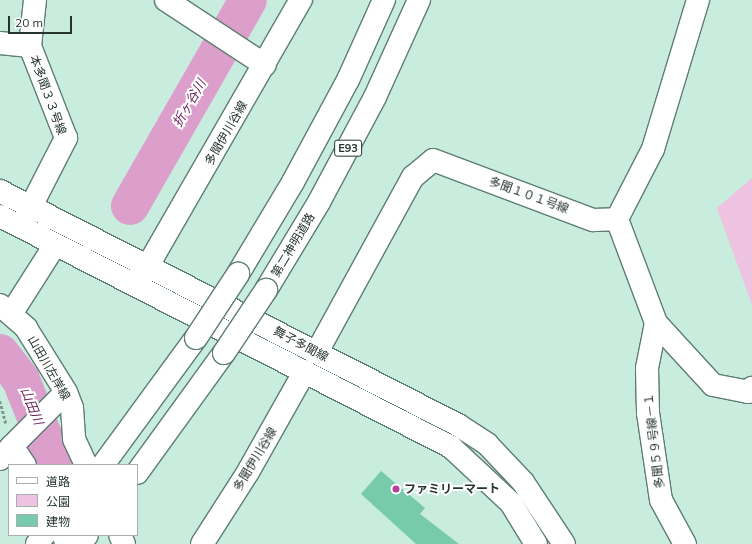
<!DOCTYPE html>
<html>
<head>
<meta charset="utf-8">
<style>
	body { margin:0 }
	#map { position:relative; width:752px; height:544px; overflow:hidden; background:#c8ecdd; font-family:Mulish,"Noto Sans JP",sans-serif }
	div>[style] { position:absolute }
	.green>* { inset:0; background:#eec2e1 }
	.river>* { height:38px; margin:-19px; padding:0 19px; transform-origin:19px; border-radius:19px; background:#dc9ecb }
	.building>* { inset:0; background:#77caab }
	.path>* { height:2.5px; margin-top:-1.25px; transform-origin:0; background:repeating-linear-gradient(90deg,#7e988d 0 3px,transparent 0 5px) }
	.roads { filter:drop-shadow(1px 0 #5d7e71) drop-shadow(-1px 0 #5d7e71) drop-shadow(0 1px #5d7e71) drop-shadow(0 -1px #5d7e71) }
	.minor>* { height:22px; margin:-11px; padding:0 11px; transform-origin:11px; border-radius:11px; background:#fff }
	.tertiary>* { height:22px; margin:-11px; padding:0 11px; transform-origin:11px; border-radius:11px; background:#fff }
	.motorway>* { height:22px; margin:-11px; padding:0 11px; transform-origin:11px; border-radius:11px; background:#fff }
	.bridges { filter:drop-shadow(1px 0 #5d7e71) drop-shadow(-1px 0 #5d7e71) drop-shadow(0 1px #5d7e71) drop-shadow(0 -1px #5d7e71) }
	.motorway-bridge>* { height:22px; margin:-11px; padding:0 11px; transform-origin:11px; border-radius:11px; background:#fff }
	.dots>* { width:11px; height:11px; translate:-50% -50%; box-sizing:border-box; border:2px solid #fff; border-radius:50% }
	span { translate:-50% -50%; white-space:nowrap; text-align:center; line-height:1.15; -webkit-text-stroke:4px #fff; paint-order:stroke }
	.shield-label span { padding:1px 3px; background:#fff; border:1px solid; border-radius:3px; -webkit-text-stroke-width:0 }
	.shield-label { font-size:11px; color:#26342e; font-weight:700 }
	.street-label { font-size:12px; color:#26342e }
	.poi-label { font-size:12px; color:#26342e; font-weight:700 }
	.left { translate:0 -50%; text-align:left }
	.water-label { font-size:13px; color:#651e57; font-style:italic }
	.legend { position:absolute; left:8px; top:464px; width:130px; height:72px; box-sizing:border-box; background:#fff; border:1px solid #a8aeab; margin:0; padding:5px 7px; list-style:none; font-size:12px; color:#26342e }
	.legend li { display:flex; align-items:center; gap:8px; height:20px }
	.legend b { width:20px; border:1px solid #a8aeab }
	.scale { position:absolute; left:8px; top:16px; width:64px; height:18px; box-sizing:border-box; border:2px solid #26342e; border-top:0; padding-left:5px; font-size:12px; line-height:14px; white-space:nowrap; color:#26342e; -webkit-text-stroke:3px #fff; paint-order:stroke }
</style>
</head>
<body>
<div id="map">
	<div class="green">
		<div style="clip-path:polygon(752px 178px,752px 305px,717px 208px)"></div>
	</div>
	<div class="river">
		<div style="left:130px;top:206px;width:237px;rotate:-60.2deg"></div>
		<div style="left:0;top:353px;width:34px;rotate:52deg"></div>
		<div style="left:21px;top:380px;width:92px;rotate:68.2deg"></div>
	</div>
	<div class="building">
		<div style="clip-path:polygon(381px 471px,425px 508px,420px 514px,459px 544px,416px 544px,361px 494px)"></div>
	</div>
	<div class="path">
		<div style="left:0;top:401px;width:23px;rotate:75deg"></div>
	</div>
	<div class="roads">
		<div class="minor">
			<div style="left:166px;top:0;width:118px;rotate:33.3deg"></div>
			<div style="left:0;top:43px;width:30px;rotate:6deg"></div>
			<div style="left:617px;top:219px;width:111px;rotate:69.4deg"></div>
			<div style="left:656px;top:323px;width:46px;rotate:101.3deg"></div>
			<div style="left:647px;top:368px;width:45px;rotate:88.7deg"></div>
			<div style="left:648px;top:413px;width:88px;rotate:81.5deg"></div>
			<div style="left:661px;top:500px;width:50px;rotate:61.4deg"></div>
			<div style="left:22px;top:224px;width:97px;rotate:-62.9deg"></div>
			<div style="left:66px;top:138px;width:99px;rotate:-111.4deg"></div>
			<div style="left:30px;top:46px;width:46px;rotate:-83.8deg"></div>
			<div style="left:0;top:305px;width:35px;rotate:41deg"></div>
			<div style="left:26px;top:328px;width:75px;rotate:58deg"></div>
			<div style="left:66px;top:392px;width:17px;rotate:69deg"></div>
			<div style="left:72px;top:408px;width:31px;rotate:86deg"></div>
			<div style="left:74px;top:439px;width:29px;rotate:65deg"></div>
			<div style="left:11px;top:314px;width:82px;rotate:-57.5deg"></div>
			<div style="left:656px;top:323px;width:84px;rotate:47.4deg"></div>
			<div style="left:713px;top:385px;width:36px;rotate:11deg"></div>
			<div style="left:748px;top:392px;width:6px;rotate:-45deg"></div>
			<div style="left:12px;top:446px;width:76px;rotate:-45deg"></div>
			<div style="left:0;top:459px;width:18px;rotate:-47deg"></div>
			<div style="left:12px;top:446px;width:23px;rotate:56deg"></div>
			<div style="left:63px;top:535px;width:10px;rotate:66deg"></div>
			<div style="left:120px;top:535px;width:10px;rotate:66deg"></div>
		</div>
		<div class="tertiary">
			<div style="left:0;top:191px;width:514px;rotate:27.06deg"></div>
			<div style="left:458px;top:425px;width:35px;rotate:33deg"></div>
			<div style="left:487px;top:444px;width:52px;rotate:46.5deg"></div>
			<div style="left:523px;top:482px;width:74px;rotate:56.5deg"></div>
			<div style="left:0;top:216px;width:507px;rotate:27.12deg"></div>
			<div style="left:451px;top:447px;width:82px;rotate:43deg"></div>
			<div style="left:511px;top:503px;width:48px;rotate:58.6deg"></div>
			<div style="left:142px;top:276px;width:319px;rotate:-60.1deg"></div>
			<div style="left:317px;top:352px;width:200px;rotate:-61.3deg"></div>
			<div style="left:413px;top:177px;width:26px;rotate:-40deg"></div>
			<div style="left:433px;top:160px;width:171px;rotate:20.6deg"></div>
			<div style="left:593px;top:220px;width:24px;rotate:-2deg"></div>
			<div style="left:617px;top:219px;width:79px;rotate:-62.8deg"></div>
			<div style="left:653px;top:149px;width:156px;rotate:-73.2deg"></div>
			<div style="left:202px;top:544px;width:85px;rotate:-57.4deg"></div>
			<div style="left:248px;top:472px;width:116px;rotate:-60.6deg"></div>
		</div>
		<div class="motorway">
			<div style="left:238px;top:274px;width:107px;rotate:-59.1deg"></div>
			<div style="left:293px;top:182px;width:116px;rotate:-61.7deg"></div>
			<div style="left:348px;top:80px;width:88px;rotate:-65.8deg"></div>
			<div style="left:266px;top:290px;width:103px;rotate:-58.9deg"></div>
			<div style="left:319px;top:202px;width:119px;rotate:-61.9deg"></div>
			<div style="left:375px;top:97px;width:107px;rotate:-65.6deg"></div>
			<div style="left:103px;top:465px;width:157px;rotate:-53.8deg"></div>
			<div style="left:137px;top:473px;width:148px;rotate:-54.1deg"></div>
			<div style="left:37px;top:544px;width:11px;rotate:-52deg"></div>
			<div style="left:80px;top:544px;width:11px;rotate:-52deg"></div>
		</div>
	</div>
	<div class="bridges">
		<div class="motorway-bridge">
			<div style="left:196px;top:338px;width:77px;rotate:-56.7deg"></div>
			<div style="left:224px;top:353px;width:76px;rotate:-56.3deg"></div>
		</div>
	</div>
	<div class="dots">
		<div style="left:396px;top:489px;background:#b4429c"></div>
	</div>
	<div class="shield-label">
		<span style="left:348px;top:148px">E93</span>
	</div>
	<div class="street-label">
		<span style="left:48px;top:95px;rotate:70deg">本多聞３３号線</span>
		<span style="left:226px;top:133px;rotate:-60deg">多聞伊川谷線</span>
		<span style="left:529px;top:195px;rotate:20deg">多聞１０１号線</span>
		<span style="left:293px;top:245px;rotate:-59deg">第二神明道路</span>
		<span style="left:301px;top:344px;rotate:28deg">舞子多聞線</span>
		<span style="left:49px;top:368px;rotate:60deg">山田川左岸線</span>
		<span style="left:654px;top:441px;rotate:-97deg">多聞５９号線－１</span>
		<span style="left:255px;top:459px;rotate:-59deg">多聞伊川谷線</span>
	</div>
	<div class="poi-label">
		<span class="left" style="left:404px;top:489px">ファミリーマート</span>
	</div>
	<div class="water-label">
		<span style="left:189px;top:103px;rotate:-60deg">折ヶ谷川</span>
		<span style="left:32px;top:406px;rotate:68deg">山田川</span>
	</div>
	<ul class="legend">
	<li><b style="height:5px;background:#fff"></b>道路</li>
	<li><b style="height:11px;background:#eec2e1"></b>公園</li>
	<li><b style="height:11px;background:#77caab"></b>建物</li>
	</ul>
	<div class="scale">20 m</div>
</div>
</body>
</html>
